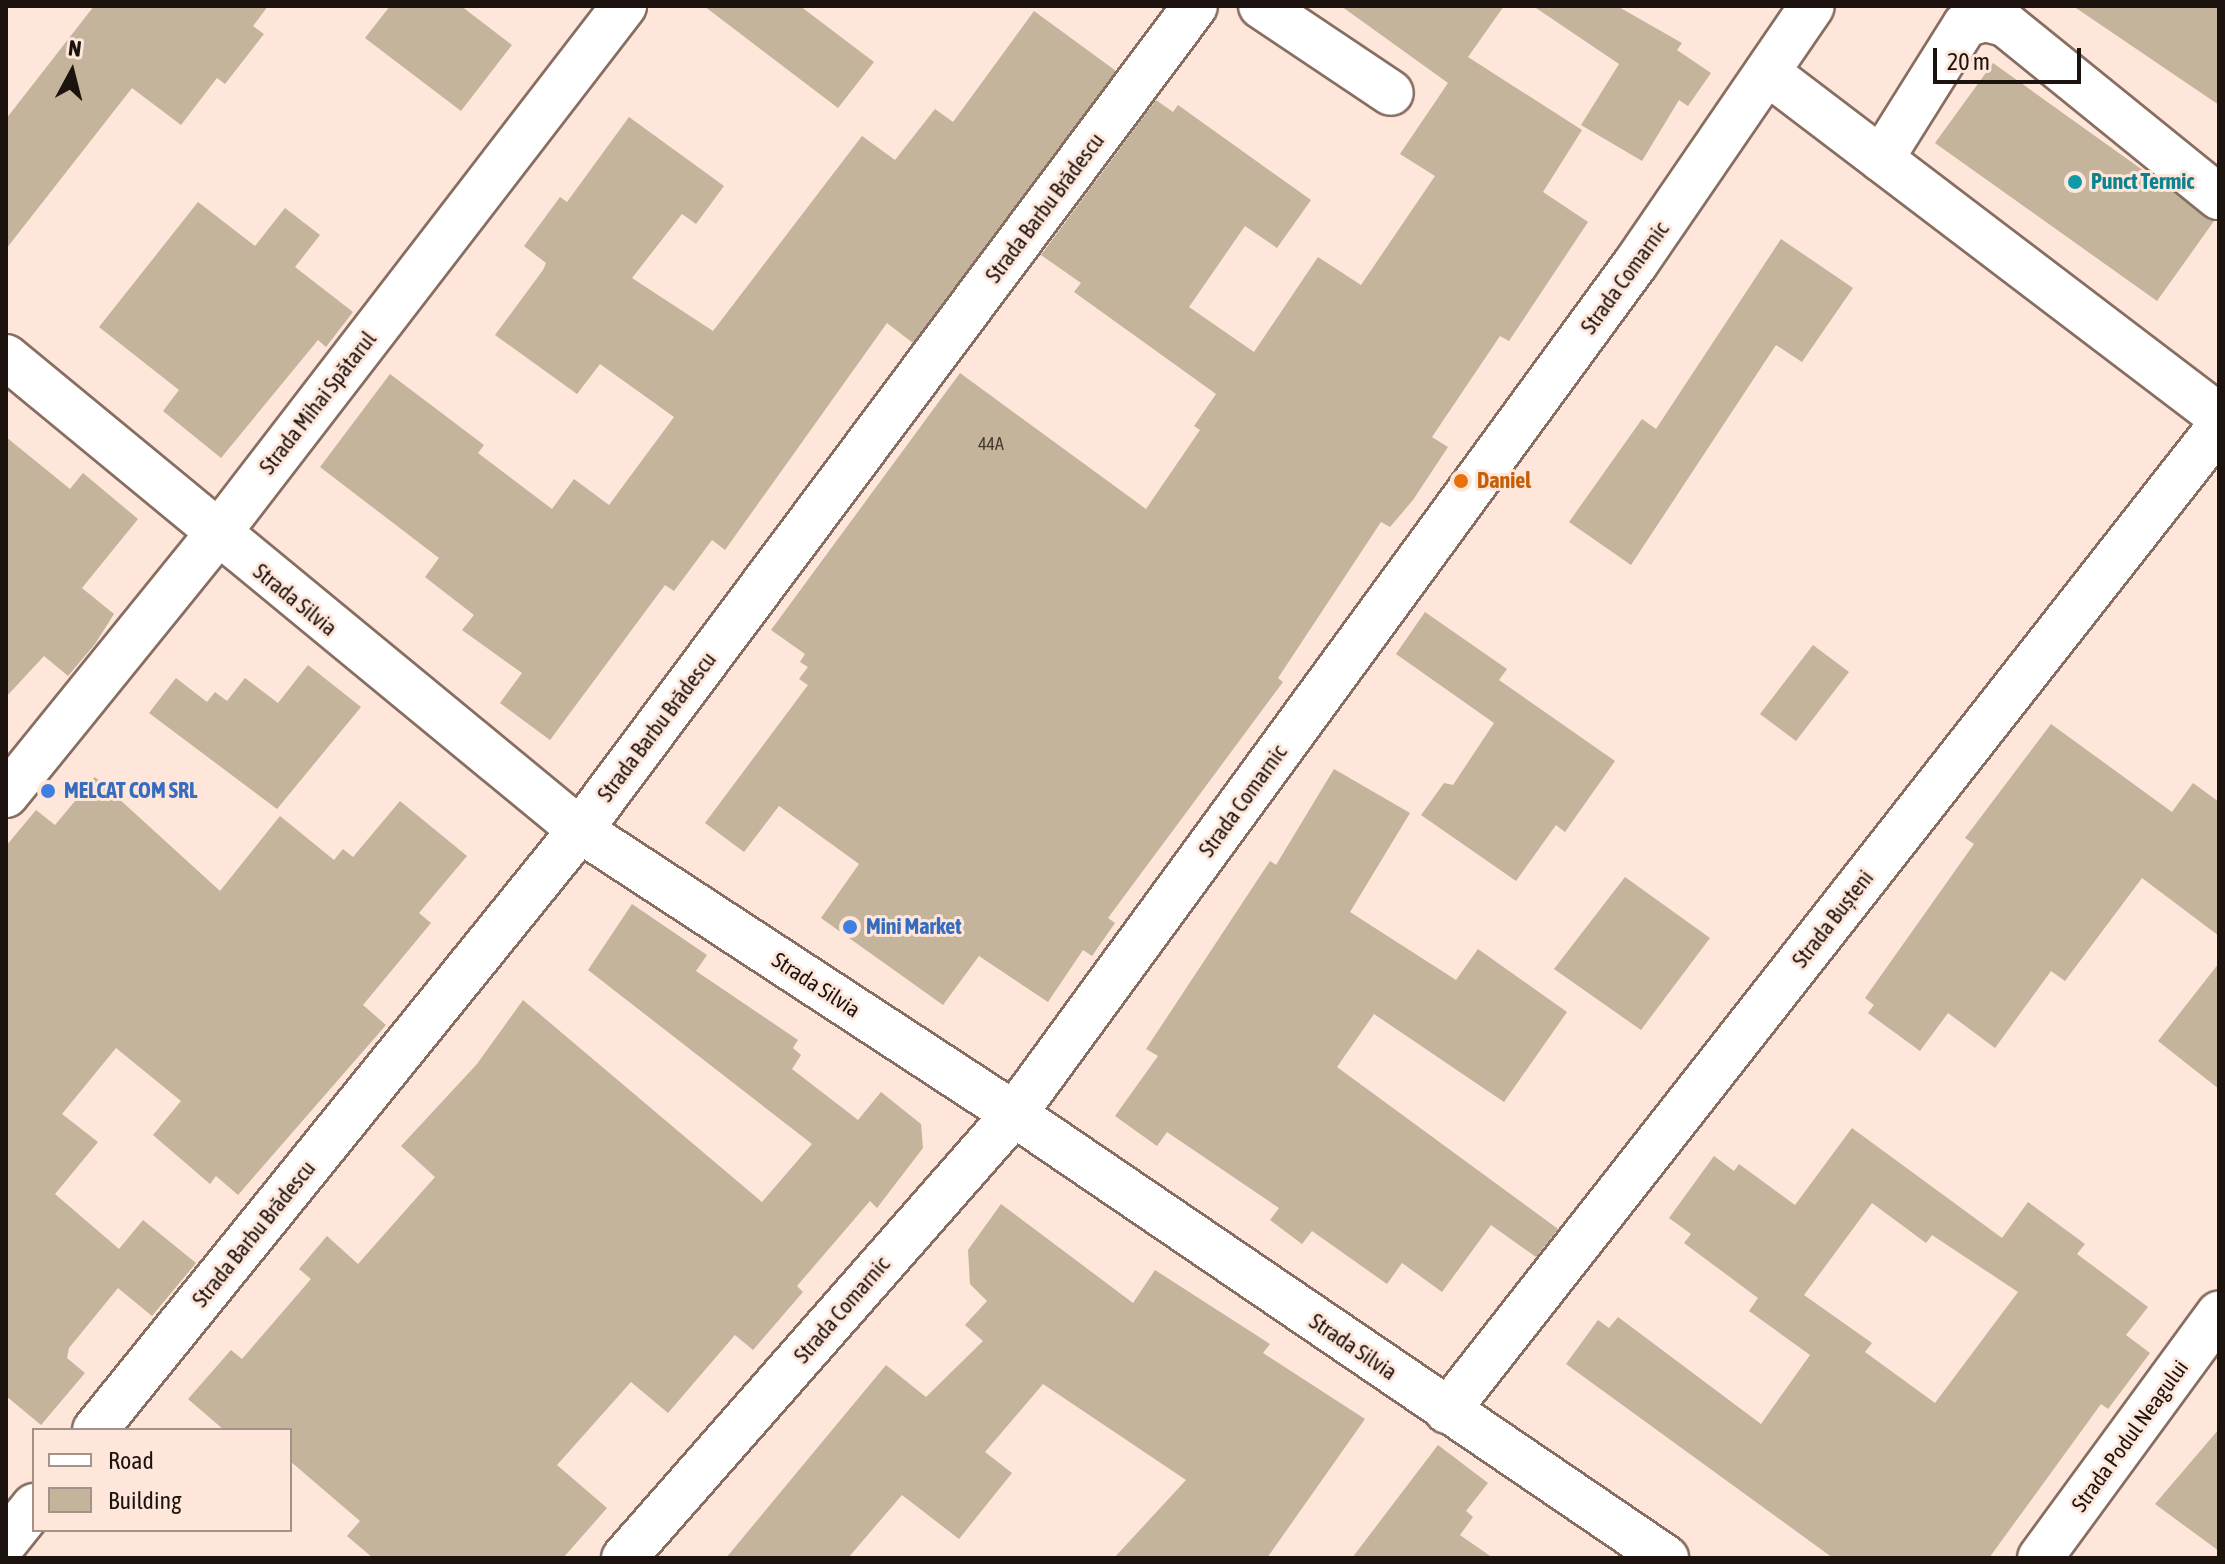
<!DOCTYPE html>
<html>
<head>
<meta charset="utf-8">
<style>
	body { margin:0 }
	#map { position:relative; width:2225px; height:1564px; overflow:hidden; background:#fee6da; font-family:"Asap Condensed",sans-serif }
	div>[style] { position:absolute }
	.building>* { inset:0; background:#c3b49b }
	.roads { filter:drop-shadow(2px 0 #886e61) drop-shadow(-2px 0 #886e61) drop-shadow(0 2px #886e61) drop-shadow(0 -2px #886e61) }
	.minor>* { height:44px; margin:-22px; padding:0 22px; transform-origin:22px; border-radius:22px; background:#fff }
	.dots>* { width:22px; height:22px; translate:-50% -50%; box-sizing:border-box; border:4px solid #fee6da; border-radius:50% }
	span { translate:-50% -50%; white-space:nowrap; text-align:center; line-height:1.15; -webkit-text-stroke:6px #fee6da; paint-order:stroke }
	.number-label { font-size:18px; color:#463b31 }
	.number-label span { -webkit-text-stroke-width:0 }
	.culture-label { font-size:22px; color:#0d838f; font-weight:700 }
	.left { translate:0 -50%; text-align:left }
	.street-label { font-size:22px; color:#1d130e }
	.food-label { font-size:22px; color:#c56008; font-weight:700 }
	.shop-label { font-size:22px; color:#366cbe; font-weight:700 }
	.frame { position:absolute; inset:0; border:8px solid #1d130e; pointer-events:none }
	.legend { position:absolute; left:32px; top:1428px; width:260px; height:104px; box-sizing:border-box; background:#fee6da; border:2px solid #a49288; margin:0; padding:10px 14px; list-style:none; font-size:24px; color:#1d130e }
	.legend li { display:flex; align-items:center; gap:16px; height:40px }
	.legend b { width:40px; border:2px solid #a49288 }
	.north { position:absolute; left:32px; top:32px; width:80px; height:80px; -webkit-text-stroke:6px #fee6da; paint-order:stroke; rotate:7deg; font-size:22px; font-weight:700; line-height:32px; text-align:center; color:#1d130e }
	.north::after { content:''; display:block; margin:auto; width:28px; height:36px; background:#1d130e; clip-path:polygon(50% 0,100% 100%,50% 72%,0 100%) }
	.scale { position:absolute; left:1933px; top:48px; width:148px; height:36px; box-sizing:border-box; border:4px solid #1d130e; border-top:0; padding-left:10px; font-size:24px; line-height:28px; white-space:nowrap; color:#1d130e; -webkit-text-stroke:6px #fee6da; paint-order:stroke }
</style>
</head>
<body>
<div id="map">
	<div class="building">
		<div style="clip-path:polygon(94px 6px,268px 6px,253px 26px,264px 34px,225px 84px,217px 78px,181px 125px,132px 88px,6px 249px,6px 119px)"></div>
		<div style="clip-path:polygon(390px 6px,461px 6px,512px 45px,461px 111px,365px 38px)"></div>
		<div style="clip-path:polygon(704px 6px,800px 6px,874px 62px,838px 108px)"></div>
		<div style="clip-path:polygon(1341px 6px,1504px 6px,1468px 57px,1582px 130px,1543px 192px,1588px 222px,1509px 341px,1500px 336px,1432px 437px,1448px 447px,1413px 500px,1390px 527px,1381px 522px,1278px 678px,1283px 682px,1108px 918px,1115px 923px,1092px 956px,1083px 950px,1048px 1002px,979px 956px,943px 1005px,821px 918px,859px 864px,779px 806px,744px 852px,705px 823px,808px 685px,799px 679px,808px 667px,800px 662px,805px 654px,771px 630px,960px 373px,1146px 509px,1200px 430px,1194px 426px,1216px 394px,1074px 292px,1081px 283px,1041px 255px,1156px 100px,1173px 112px,1178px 105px,1311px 200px,1277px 248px,1245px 226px,1189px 307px,1254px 352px,1318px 257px,1361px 285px,1435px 176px,1400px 154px,1448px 83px)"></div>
		<div style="clip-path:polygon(1533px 6px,1617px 6px,1682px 43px,1677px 50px,1711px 73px,1688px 106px,1679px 100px,1642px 161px,1581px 125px,1619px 64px)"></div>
		<div style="clip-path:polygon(2073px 6px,2219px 6px,2219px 105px)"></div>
		<div style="clip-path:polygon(1034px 11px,1116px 71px,913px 343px,887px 323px,725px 550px,712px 540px,674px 591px,665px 585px,550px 740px,500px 703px,522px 673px,462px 630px,474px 615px,425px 577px,439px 558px,320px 467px,390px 374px,484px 445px,478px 453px,552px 509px,574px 479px,609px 505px,674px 417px,600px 364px,577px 394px,495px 335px,543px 270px,546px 263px,524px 246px,560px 197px,567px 202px,629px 117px,724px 186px,696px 224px,682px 214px,632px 278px,713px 331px,862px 136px,895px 160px,935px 109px,953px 122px)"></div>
		<div style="clip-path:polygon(1993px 63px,2214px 221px,2157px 301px,1935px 143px)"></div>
		<div style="clip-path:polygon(198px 202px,255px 246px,285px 208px,320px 235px,295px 267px,353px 312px,326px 347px,318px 340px,221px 458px,163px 411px,179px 390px,99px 327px)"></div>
		<div style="clip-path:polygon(1781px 239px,1853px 288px,1802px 362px,1776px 345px,1631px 565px,1569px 522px,1642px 419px,1656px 429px)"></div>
		<div style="clip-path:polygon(6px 437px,70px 489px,83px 473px,138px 519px,82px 588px,114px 614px,95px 644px,68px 676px,44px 656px,6px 697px)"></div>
		<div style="clip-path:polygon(1425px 612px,1507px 669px,1499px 680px,1615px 761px,1565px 832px,1556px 825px,1516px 881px,1421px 815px,1444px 783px,1453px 785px,1494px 723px,1396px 654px)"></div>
		<div style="clip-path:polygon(1813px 645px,1849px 672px,1796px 741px,1760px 714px)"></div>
		<div style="clip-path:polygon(308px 665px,361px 707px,277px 809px,149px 713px,176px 678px,207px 702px,215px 692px,227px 701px,245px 678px,278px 703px)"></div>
		<div style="clip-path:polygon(2051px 724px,2172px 812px,2193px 783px,2219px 802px,2219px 936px,2142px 878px,2065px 981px,2051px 971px,1995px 1048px,1948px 1013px,1920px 1051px,1868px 1013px,1874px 1005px,1865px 998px,1974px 844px,1965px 838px)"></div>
		<div style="clip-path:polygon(1334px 769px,1410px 813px,1350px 912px,1456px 980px,1478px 949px,1567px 1012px,1504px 1102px,1374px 1014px,1337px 1067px,1558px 1229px,1536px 1257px,1491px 1225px,1442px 1292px,1402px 1263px,1387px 1284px,1312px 1231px,1302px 1244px,1270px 1220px,1279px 1208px,1167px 1132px,1157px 1146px,1115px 1116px,1158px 1056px,1146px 1049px,1270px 861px,1276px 865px)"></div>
		<div style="clip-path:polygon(95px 777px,220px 891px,280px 816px,334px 860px,343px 849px,353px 857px,400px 801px,467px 856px,419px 913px,431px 923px,363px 1005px,386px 1025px,238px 1195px,216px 1176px,210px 1184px,153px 1135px,181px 1101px,116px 1048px,62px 1114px,98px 1142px,55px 1194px,119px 1249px,143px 1220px,196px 1263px,152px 1316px,118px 1288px,69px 1348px,67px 1358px,85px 1373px,41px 1425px,6px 1396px,6px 846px,36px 810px,55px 825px)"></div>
		<div style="clip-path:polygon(1625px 877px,1710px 938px,1641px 1030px,1554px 969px)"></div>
		<div style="clip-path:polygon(632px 904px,707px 955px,696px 971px,798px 1040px,793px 1048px,801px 1055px,792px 1069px,858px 1120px,881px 1092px,921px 1124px,923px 1148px,877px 1208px,870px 1201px,797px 1286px,803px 1292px,753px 1350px,735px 1335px,668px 1413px,631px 1382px,557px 1465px,607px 1508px,563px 1558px,373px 1558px,347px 1536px,360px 1521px,290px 1461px,290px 1430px,224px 1430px,188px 1399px,231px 1350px,242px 1359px,311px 1279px,299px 1269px,327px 1236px,358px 1264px,435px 1177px,401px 1146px,477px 1064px,523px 1000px,762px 1202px,812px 1144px,588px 970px)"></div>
		<div style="clip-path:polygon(2219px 963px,2219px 1089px,2158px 1041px)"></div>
		<div style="clip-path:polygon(evenodd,1852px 1128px,2002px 1238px,2028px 1202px,2085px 1244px,2077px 1254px,2148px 1307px,2126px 1335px,2150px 1353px,2108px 1409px,2101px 1404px,1989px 1558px,1833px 1558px,1566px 1364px,1598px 1320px,1609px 1328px,1618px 1317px,1761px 1424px,1810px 1355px,1749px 1311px,1758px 1298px,1684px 1243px,1691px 1234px,1669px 1218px,1714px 1156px,1734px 1171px,1739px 1164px,1795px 1205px,1852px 1128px,1872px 1203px,1926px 1243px,1932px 1235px,2018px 1292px,1935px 1403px,1865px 1352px,1872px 1343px,1804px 1295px,1872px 1203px)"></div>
		<div style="clip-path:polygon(1001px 1204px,1133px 1303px,1155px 1270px,1270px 1344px,1263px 1353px,1365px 1419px,1267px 1558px,1114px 1558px,1186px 1480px,1043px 1384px,985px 1452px,1012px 1473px,959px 1539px,902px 1495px,848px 1558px,726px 1558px,886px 1365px,926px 1397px,983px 1341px,965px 1325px,987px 1301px,970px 1284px,968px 1250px)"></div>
		<div style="clip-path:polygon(2219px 1429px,2219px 1551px,2155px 1504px)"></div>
		<div style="clip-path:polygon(1438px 1445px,1488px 1483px,1466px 1511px,1473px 1517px,1460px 1535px,1493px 1558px,1352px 1558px)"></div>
	</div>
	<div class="roads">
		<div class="minor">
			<div style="left:1261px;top:6px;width:156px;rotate:33.8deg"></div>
			<div style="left:1768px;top:73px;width:567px;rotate:37.25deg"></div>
			<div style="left:1881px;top:159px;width:158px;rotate:-57.9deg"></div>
			<div style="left:1965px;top:25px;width:21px;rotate:-17deg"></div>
			<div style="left:1985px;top:19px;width:21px;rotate:14deg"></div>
			<div style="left:2005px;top:24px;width:275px;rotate:39deg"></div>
			<div style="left:6px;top:357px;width:744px;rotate:39.49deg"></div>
			<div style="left:580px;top:830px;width:519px;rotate:33.2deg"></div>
			<div style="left:1014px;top:1114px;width:789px;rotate:34.25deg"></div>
			<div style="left:6px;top:795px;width:333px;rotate:-51deg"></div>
			<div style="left:216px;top:536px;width:669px;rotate:-52.41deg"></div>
			<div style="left:1447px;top:1411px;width:1251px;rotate:-51.88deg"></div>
			<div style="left:95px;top:1430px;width:772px;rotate:-51.05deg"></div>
			<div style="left:580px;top:830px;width:1028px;rotate:-53.26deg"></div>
			<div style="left:6px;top:1541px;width:45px;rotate:-51.3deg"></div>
			<div style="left:624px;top:1558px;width:591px;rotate:-48.7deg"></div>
			<div style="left:1014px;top:1114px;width:1054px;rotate:-53.84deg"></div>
			<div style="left:1636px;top:263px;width:311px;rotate:-55.6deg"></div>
			<div style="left:2040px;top:1558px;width:303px;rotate:-53.8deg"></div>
		</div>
	</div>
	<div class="dots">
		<div style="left:2075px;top:182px;background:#0f9aa8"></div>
		<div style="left:1461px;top:481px;background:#e8710a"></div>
		<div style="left:48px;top:791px;background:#3f7fe0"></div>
		<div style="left:850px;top:927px;background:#3f7fe0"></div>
	</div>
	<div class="number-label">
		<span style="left:991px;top:444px">44A</span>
	</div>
	<div class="culture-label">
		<span class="left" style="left:2091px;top:182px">Punct Termic</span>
	</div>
	<div class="street-label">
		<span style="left:1045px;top:208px;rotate:-53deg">Strada Barbu Brădescu</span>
		<span style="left:1625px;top:278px;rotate:-54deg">Strada Comarnic</span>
		<span style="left:318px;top:403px;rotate:-52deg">Strada Mihai Spătarul</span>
		<span style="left:295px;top:600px;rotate:39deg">Strada Silvia</span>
		<span style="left:657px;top:727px;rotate:-53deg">Strada Barbu Brădescu</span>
		<span style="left:1243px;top:801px;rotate:-54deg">Strada Comarnic</span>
		<span style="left:1833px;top:919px;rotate:-52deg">Strada Bușteni</span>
		<span style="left:816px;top:985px;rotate:33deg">Strada Silvia</span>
		<span style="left:254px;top:1234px;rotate:-51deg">Strada Barbu Brădescu</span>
		<span style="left:842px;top:1310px;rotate:-49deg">Strada Comarnic</span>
		<span style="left:1353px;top:1347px;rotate:34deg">Strada Silvia</span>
		<span style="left:2130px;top:1436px;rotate:-54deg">Strada Podul Neagului</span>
	</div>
	<div class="food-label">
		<span class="left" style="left:1477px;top:481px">Daniel</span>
	</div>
	<div class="shop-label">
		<span class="left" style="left:64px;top:791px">MELCAT COM SRL</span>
		<span class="left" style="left:866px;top:927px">Mini Market</span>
	</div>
	<div class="frame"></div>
	<ul class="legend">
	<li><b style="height:10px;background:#fff"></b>Road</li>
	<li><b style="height:22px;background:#c3b49b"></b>Building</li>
	</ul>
	<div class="north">N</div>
	<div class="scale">20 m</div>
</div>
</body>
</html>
